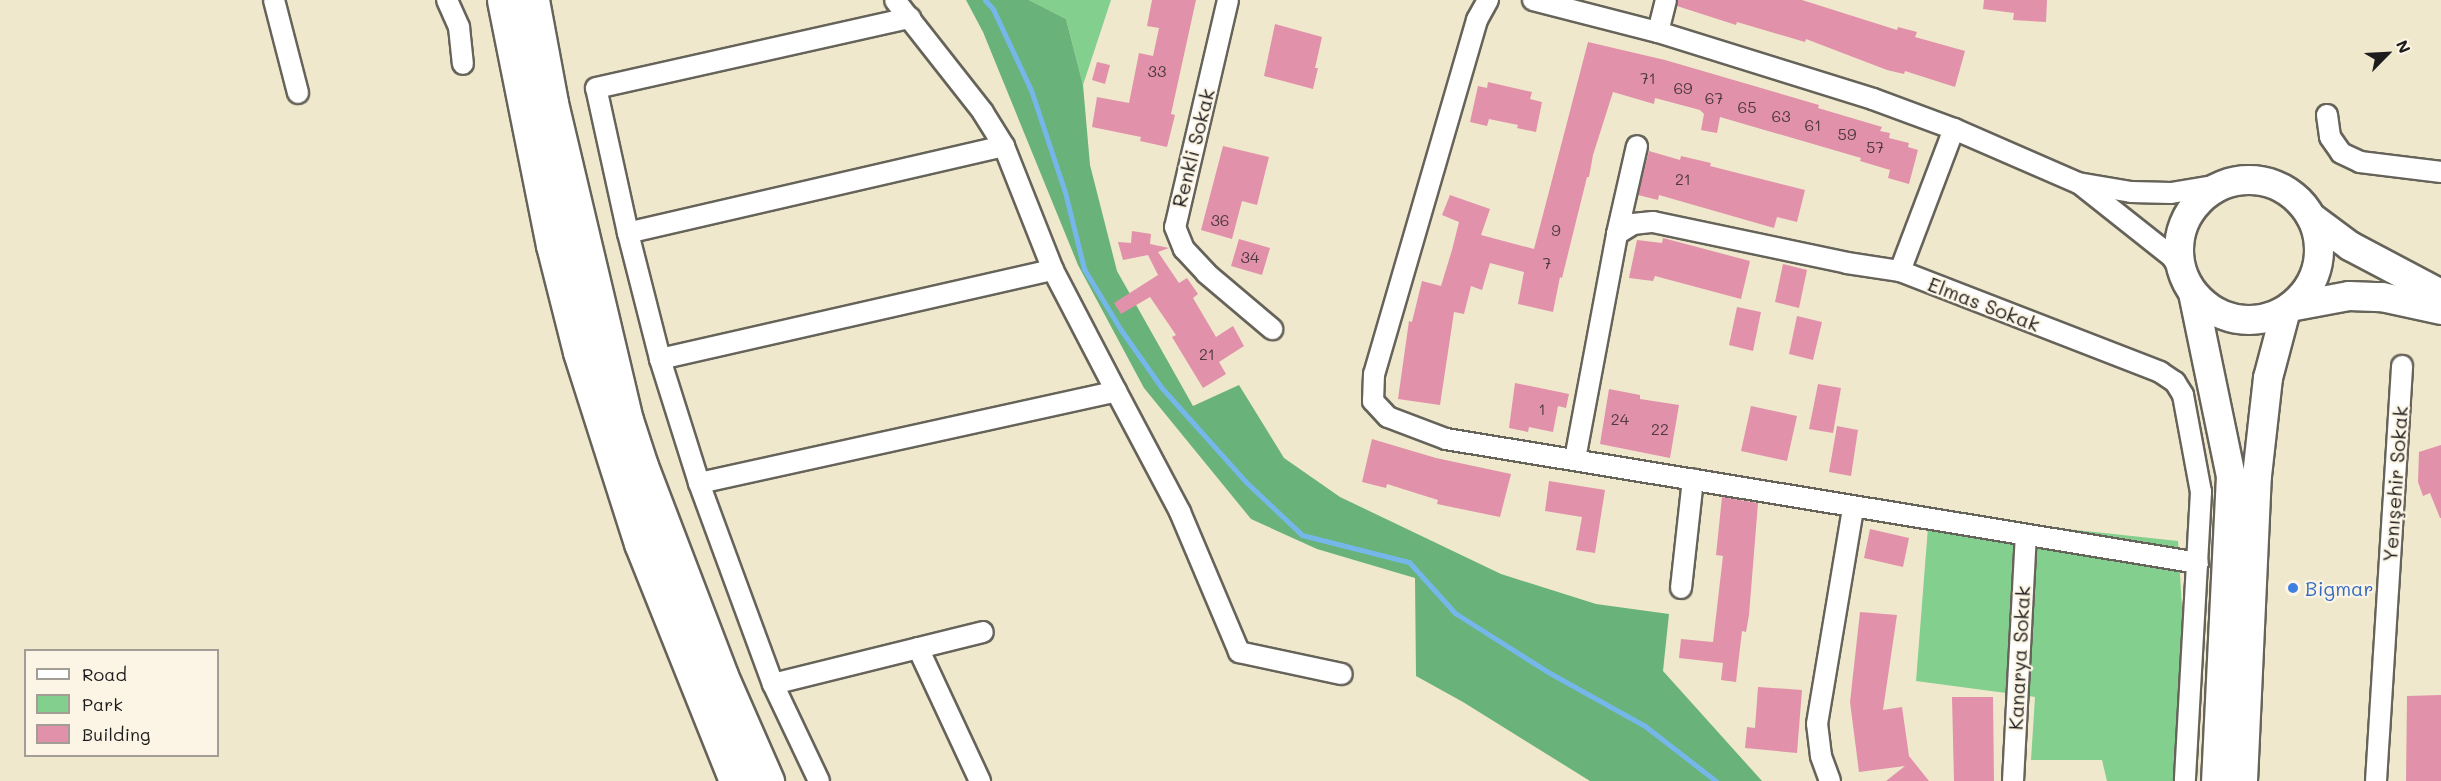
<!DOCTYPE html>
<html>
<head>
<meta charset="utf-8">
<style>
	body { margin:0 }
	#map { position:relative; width:2441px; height:781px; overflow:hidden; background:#efe8cc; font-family:Mali,sans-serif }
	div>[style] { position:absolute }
	.green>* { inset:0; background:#82cf8e }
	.forest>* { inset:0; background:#69b279 }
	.stream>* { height:5px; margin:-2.5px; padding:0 2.5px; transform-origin:2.5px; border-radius:2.5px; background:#76b7ea }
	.building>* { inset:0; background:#e291aa }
	.roads { filter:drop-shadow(2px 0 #66635a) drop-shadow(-2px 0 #66635a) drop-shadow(0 2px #66635a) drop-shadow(0 -2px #66635a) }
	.street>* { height:20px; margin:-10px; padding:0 10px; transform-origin:10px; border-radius:10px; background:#fff }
	.secondary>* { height:28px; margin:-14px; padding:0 14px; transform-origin:14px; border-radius:14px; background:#fff }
	.secondary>.ring { margin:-14px; padding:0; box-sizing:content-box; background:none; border:28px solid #fff; border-radius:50% }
	.highway>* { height:33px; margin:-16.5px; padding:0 16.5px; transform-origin:16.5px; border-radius:16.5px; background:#fff }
	.dots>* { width:16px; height:16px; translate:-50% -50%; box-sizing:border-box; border:3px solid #fcf5e5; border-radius:50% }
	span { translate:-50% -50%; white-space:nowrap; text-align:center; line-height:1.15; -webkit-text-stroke:4.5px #fcf5e5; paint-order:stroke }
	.number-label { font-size:16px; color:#4e3940 }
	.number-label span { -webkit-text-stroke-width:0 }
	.street-label { font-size:20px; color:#1c1c1c }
	.shop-label { font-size:20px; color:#366cbe }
	.left { translate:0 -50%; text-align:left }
	.legend { position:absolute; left:24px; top:649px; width:195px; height:108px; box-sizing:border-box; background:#fcf5e5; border:2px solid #a29e95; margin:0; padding:8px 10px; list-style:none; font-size:18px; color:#1c1c1c }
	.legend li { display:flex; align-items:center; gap:12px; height:30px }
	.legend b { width:30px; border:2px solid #a29e95 }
	.north { position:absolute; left:2357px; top:24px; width:60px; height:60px; -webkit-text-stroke:4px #fcf5e5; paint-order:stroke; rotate:66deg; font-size:16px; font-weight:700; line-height:24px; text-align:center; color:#1c1c1c }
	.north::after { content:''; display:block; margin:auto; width:21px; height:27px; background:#1c1c1c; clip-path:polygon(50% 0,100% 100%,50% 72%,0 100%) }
</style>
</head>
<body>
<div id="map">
	<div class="green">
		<div style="clip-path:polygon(1029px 0,1111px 0,1083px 85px,1066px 19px)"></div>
		<div style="clip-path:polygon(1929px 514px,2178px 541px,2185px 657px,2175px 781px,2107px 781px,2102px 760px,2031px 760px,2035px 697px,1916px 681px)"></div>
	</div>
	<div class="forest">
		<div style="clip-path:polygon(966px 0,1029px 0,1066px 19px,1083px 85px,1090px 165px,1117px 271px,1193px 406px,1239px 385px,1284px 458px,1340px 497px,1501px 574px,1596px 604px,1669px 614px,1663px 671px,1762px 781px,1590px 781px,1463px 702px,1416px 676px,1415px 578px,1317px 549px,1251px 519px,1144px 388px,1078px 265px,983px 32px)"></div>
	</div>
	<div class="stream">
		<div style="left:985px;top:0;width:12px;rotate:48deg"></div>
		<div style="left:993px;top:9px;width:89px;rotate:64.9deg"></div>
		<div style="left:1031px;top:90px;width:108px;rotate:71.6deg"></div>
		<div style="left:1065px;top:192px;width:79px;rotate:76.1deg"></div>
		<div style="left:1084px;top:269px;width:71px;rotate:58.8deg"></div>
		<div style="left:1121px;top:330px;width:70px;rotate:54.9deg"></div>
		<div style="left:1161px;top:387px;width:127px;rotate:48.2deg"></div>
		<div style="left:1246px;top:482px;width:77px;rotate:43.4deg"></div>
		<div style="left:1302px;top:535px;width:110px;rotate:14.2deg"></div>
		<div style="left:1409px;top:562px;width:69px;rotate:48deg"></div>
		<div style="left:1455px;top:613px;width:110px;rotate:32.4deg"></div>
		<div style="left:1548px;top:672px;width:111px;rotate:29.1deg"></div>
		<div style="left:1645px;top:726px;width:90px;rotate:37.8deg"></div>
	</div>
	<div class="building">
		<div style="clip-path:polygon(1152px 0,1196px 0,1171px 114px,1175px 115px,1167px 147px,1140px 141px,1141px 137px,1092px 127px,1097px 97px,1129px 103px,1139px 53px,1153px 56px,1159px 28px,1147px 26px)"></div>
		<div style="clip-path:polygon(1678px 0,1802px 0,1897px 30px,1898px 27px,1917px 32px,1915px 37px,1965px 51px,1955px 87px,1905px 71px,1904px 74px,1887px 70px,1806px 39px,1805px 42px,1737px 22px,1736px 25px,1677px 6px)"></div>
		<div style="clip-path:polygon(1984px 0,2047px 0,2046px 22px,2013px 20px,2014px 13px,1983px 9px)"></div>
		<div style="clip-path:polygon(1275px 24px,1322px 37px,1315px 68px,1318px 68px,1313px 89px,1264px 76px)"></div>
		<div style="clip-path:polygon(1588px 42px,1665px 60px,1819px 105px,1818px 108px,1882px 127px,1880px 131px,1890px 133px,1889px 138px,1909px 143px,1908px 147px,1918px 150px,1909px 184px,1888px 178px,1890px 170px,1860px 161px,1861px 158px,1720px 117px,1717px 133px,1701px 130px,1704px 114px,1700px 110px,1655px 98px,1654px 104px,1613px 92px,1593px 155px,1589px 177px,1587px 177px,1562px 278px,1560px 277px,1553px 312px,1518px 304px,1524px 272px,1490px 263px,1482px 290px,1471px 286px,1464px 314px,1454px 312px,1440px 405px,1398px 399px,1409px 321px,1412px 322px,1422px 281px,1441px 286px,1452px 250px,1459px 222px,1442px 215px,1450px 195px,1490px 209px,1481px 235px,1534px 249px)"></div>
		<div style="clip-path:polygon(1097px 62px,1110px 65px,1105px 84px,1092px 80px)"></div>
		<div style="clip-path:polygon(1488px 82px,1532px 92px,1530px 99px,1542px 102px,1536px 132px,1517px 128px,1518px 125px,1489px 119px,1487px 126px,1470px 122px,1478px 86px,1487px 88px)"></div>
		<div style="clip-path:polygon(1223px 146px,1269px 157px,1257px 205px,1242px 201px,1232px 239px,1201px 230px)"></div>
		<div style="clip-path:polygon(1649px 151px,1680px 160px,1681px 156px,1711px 163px,1710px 166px,1805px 190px,1797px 222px,1777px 217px,1774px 228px,1659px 195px,1658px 200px,1638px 195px)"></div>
		<div style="clip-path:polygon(1132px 231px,1151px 234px,1150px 244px,1169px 248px,1158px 252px,1179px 283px,1187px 278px,1198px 294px,1193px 298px,1216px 337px,1233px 326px,1244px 346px,1219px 362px,1226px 374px,1203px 388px,1172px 337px,1176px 335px,1150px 297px,1121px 314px,1114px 303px,1158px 275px,1148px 255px,1123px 260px,1118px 242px,1131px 243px)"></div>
		<div style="clip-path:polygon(1663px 238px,1750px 261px,1741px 299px,1655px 276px,1653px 281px,1629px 278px,1637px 240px,1662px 243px)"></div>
		<div style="clip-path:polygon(1239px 239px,1270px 248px,1262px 275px,1231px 266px)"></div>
		<div style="clip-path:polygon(1783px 264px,1807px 270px,1799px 308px,1775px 302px)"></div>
		<div style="clip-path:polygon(1737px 307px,1761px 312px,1753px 351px,1729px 345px)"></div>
		<div style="clip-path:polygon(1797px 316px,1822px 322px,1813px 360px,1789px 354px)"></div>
		<div style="clip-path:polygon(1515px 383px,1569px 394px,1566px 408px,1558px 406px,1553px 432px,1529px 427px,1528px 432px,1509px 428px)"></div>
		<div style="clip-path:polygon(1818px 384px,1841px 388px,1833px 433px,1809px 429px)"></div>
		<div style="clip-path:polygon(1609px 389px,1640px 395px,1640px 399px,1679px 405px,1670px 458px,1600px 444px)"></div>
		<div style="clip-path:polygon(1751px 406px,1797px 416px,1787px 461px,1741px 451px)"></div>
		<div style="clip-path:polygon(1837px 426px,1858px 430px,1851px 476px,1829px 472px)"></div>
		<div style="clip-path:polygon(1372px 439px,1436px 458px,1511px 474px,1500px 517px,1437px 504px,1438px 500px,1387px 484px,1386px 488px,1362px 482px)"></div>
		<div style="clip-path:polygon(2441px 445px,2441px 518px,2440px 518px,2430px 493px,2423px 496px,2418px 482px,2419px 452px)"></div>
		<div style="clip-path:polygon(1549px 481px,1605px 490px,1595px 553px,1576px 550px,1582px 517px,1545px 511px)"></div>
		<div style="clip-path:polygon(1722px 497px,1758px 503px,1749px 615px,1746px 632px,1742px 631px,1736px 682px,1721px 680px,1723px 663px,1679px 658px,1681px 639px,1713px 642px,1723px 556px,1716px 555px)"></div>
		<div style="clip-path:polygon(1870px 529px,1909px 538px,1903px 567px,1864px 558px)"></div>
		<div style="clip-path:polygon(1860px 612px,1897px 615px,1883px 710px,1902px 707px,1909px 756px,1929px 781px,1886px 781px,1905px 766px,1859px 772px,1850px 702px)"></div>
		<div style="clip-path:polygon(1758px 687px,1802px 690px,1797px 753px,1745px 748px,1747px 727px,1755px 728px)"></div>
		<div style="clip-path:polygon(2441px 695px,2441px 781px,2406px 781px,2407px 696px)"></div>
		<div style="clip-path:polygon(1952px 697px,1993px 697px,1994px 781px,1954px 781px)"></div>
	</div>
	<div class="roads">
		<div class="street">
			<div style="left:274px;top:0;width:96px;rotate:75.5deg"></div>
			<div style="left:447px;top:0;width:30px;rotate:66deg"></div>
			<div style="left:459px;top:27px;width:37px;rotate:84deg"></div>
			<div style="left:1228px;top:0;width:233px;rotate:103.1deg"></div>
			<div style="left:1175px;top:227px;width:24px;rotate:68deg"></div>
			<div style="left:1184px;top:249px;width:33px;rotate:47deg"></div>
			<div style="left:1206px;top:273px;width:87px;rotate:40.3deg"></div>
			<div style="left:1488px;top:0;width:23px;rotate:119deg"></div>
			<div style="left:1477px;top:20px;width:369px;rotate:106.2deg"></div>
			<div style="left:1374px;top:374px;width:27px;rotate:92deg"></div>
			<div style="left:1373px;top:401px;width:22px;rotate:47deg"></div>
			<div style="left:1388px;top:417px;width:62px;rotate:20.8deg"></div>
			<div style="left:1446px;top:439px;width:762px;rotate:9.36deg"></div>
			<div style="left:1533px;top:0;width:129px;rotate:14.4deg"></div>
			<div style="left:1658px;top:32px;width:225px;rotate:17.3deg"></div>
			<div style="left:1873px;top:99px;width:86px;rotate:20.3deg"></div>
			<div style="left:1954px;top:129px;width:135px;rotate:23.5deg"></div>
			<div style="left:2078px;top:183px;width:54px;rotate:9.6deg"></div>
			<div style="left:2131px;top:192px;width:40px;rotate:1.4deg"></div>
			<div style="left:2171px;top:193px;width:50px;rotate:-9.3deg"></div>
			<div style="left:1658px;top:32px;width:33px;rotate:-76deg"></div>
			<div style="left:2327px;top:115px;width:22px;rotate:82deg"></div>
			<div style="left:2330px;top:137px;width:19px;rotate:55deg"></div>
			<div style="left:2341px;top:153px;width:21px;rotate:25deg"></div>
			<div style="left:2360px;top:162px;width:82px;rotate:7deg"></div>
			<div style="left:1004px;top:146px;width:386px;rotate:167deg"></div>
			<div style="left:628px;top:233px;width:130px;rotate:75.7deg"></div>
			<div style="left:660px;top:359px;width:130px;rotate:72.5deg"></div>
			<div style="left:699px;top:483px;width:427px;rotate:-12.4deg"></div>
			<div style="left:1116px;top:391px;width:136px;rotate:-117.5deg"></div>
			<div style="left:2080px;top:184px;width:117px;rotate:38.4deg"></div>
			<div style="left:2172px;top:257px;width:20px;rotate:57deg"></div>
			<div style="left:628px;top:233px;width:148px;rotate:-102.4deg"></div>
			<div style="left:596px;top:88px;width:322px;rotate:-12.6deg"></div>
			<div style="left:1617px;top:234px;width:19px;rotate:-32deg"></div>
			<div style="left:1633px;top:224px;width:20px;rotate:-6deg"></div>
			<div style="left:1653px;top:222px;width:198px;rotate:11.9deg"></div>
			<div style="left:1847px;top:263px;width:54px;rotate:8.6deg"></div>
			<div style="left:1900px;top:271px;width:279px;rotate:21.2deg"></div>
			<div style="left:2160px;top:372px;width:18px;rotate:34deg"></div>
			<div style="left:2175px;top:382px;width:15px;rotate:58deg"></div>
			<div style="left:2183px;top:395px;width:99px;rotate:79.5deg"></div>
			<div style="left:2201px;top:492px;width:289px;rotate:93.2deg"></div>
			<div style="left:1900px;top:271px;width:152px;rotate:-69.2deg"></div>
			<div style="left:660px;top:359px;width:403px;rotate:-12.8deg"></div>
			<div style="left:1053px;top:270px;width:133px;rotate:-111.6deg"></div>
			<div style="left:1004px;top:146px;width:40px;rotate:-122deg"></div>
			<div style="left:983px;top:112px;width:142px;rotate:-128.2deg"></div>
			<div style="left:1116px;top:391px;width:137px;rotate:62.1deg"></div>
			<div style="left:1180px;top:512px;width:152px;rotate:67.1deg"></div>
			<div style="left:1239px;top:652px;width:105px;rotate:12.1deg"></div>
			<div style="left:1575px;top:459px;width:229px;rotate:-79.4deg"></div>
			<div style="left:1617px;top:234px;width:90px;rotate:-77.2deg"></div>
			<div style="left:699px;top:483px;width:214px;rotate:69.8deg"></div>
			<div style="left:773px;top:684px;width:107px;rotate:64.6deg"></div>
			<div style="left:1681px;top:588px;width:109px;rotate:-83.7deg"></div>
			<div style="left:918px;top:648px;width:147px;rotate:65deg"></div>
			<div style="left:773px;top:684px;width:216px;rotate:-13.9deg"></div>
			<div style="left:1830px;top:781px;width:27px;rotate:-110deg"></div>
			<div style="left:1821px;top:756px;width:32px;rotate:-97deg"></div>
			<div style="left:1817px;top:724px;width:219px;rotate:-80.5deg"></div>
			<div style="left:2013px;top:781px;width:245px;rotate:-87deg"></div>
			<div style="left:2376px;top:781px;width:416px;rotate:-86.4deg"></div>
		</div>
		<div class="secondary">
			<div class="ring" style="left:2179px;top:180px;width:112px;height:112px"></div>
			<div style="left:2311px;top:217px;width:49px;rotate:36.6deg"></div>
			<div style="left:2350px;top:246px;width:103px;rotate:27.8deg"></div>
			<div style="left:2193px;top:293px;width:187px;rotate:78.3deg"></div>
			<div style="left:2231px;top:476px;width:305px;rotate:92.8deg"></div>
			<div style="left:2290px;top:307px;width:60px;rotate:-10.6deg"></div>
			<div style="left:2349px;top:296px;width:33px;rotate:2deg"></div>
			<div style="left:2382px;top:297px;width:60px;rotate:12.4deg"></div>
			<div style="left:2243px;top:781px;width:305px;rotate:-87.4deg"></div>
			<div style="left:2257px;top:476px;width:99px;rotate:-83.6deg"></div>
			<div style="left:2268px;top:378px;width:70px;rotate:-75.2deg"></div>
		</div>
		<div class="highway">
			<div style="left:504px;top:0;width:250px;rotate:78.7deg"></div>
			<div style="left:553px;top:245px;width:110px;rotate:75.8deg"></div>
			<div style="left:580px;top:352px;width:201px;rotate:72.3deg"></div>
			<div style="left:641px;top:543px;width:256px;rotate:68.2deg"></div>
			<div style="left:532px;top:0;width:105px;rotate:79.5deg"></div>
			<div style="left:551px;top:103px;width:326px;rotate:76.7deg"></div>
			<div style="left:626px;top:420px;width:48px;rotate:71.9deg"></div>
			<div style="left:641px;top:466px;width:225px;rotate:69.1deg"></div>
			<div style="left:721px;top:676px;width:115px;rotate:66.3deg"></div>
		</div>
	</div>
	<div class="dots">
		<div style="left:2293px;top:588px;background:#3f7fe0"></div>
	</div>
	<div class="number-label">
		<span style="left:1157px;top:71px">33</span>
		<span style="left:1648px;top:78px">71</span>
		<span style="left:1683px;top:88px">69</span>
		<span style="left:1714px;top:98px">67</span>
		<span style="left:1747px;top:107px">65</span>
		<span style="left:1781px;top:116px">63</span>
		<span style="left:1813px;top:125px">61</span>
		<span style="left:1847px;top:134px">59</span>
		<span style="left:1875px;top:147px">57</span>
		<span style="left:1683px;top:179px">21</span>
		<span style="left:1220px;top:220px">36</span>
		<span style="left:1556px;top:230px">9</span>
		<span style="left:1250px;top:257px">34</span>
		<span style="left:1547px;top:263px">7</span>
		<span style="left:1207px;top:354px">21</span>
		<span style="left:1542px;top:409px">1</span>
		<span style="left:1620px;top:419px">24</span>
		<span style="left:1660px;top:429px">22</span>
	</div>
	<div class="street-label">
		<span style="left:1193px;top:148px;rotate:-76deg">Renkli Sokak</span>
		<span style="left:1984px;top:304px;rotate:21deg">Elmas Sokak</span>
		<span style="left:2395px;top:484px;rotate:-86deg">Yenışehir Sokak</span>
		<span style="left:2019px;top:658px;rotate:-87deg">Kanarya Sokak</span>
	</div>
	<div class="shop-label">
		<span class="left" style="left:2305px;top:588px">Bigmar</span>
	</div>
	<ul class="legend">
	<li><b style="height:8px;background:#fff"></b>Road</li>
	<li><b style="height:16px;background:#82cf8e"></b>Park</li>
	<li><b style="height:16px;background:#e291aa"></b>Building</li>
	</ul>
	<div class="north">N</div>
</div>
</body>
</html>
